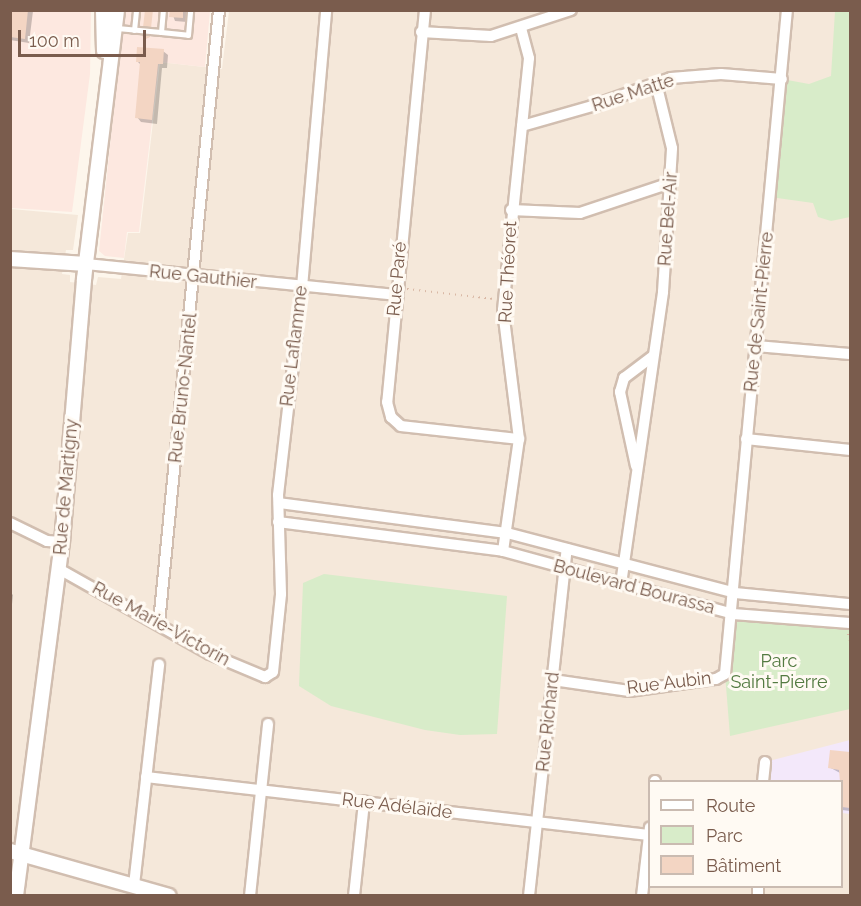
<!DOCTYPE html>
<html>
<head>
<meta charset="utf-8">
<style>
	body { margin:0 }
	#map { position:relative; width:861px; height:906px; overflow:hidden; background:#fdf6ec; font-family:Raleway,sans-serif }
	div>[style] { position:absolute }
	.residential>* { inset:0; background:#f5e8da }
	.commercial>* { inset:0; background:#fde8e0 }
	.education>* { inset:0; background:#f3e8fa }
	.green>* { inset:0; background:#d8ecc9 }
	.shadow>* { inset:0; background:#0003 }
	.building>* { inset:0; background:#f3d5c3 }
	.path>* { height:1.5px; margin-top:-0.75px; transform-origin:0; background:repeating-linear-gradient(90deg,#d9b8a5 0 1.5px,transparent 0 6px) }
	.roads { filter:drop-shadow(2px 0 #d1beb0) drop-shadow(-2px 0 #d1beb0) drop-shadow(0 2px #d1beb0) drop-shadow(0 -2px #d1beb0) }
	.lane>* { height:5px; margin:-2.5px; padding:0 2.5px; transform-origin:2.5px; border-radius:2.5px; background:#fff }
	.street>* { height:10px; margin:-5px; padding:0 5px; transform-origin:5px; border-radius:5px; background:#fff }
	.secondary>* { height:14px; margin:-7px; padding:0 7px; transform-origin:7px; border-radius:7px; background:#fff }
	span { translate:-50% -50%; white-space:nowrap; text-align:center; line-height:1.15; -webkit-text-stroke:6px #fffaf3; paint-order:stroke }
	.street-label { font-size:18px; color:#7a5c4d }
	.park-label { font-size:18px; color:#537a41 }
	.frame { position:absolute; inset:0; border:12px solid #7a5c4d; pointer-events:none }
	.legend { position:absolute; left:648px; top:780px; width:195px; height:108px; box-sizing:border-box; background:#fffaf3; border:2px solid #cabbb1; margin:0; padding:8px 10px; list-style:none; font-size:18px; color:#7a5c4d }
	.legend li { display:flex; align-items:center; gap:12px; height:30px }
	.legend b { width:30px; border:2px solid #cabbb1 }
	.scale { position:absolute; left:18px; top:30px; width:128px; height:27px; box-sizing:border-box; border:3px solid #7a5c4d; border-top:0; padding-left:8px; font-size:18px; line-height:21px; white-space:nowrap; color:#7a5c4d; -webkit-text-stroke:4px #fffaf3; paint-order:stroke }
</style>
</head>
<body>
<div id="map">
	<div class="residential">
		<div style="clip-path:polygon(evenodd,229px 11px,850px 11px,850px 895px,11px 895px,11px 209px,78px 215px,73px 250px,66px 250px,62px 274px,70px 275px,70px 282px,96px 285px,98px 277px,121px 279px,128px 233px,140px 233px,160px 62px,222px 69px,229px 11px,650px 782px,842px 782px,842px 886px,650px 886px,650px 782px)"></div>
	</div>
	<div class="commercial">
		<div style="clip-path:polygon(10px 11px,91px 11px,90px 74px,72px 212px,11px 208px)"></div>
		<div style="clip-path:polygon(124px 11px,210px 11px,205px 67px,159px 62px,139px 232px,127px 232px,124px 258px,105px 256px,99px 251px)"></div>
	</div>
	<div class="education">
		<div style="clip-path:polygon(850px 740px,850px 814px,842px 813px,842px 782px,763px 782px,765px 762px)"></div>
	</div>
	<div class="green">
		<div style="clip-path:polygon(835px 11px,850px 11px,850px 217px,831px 221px,818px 217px,813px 203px,770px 197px,782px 79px,809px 84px,831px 76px)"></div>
		<div style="clip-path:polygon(324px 574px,507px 596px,497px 734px,460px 735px,425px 730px,331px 706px,299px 686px,303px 583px)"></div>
		<div style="clip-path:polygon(733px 614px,850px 623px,850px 709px,730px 736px,725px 674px)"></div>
	</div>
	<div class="shadow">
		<div style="clip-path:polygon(10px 10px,33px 11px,29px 43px,10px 40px)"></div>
		<div style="clip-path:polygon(171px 10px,188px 10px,187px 22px,175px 21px)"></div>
		<div style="clip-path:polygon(163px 51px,168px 55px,167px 68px,162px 68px,157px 124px,141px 122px,137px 117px,142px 66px,137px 61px)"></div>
		<div style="clip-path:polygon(10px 592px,13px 595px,10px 622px)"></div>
		<div style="clip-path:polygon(832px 752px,850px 754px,850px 811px,842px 810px,840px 773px,829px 767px)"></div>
	</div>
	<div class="building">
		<div style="clip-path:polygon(10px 10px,28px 10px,25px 39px,10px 37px)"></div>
		<div style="clip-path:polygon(145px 10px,153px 10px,150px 37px,146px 39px,142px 36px)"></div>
		<div style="clip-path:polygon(170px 10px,183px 10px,183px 18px,169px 17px)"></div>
		<div style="clip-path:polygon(137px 47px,164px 49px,163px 64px,158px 64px,152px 120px,135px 118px,140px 62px,136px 62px)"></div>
		<div style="clip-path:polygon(830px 750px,850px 752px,850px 808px,842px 807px,839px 770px,828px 768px)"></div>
	</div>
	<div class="path">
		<div style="left:407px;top:289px;width:88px;rotate:6.6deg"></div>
		<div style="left:848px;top:634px;width:7px;rotate:74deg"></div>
	</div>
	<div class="roads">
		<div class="lane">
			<div style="left:117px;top:28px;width:44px;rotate:5.2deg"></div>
			<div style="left:161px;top:32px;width:22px;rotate:-85deg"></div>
			<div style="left:134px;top:30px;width:20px;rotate:-84deg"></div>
			<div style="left:161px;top:32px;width:27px;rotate:6deg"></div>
			<div style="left:188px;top:35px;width:25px;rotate:-85deg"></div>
		</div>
		<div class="street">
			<div style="left:425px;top:10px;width:394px;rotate:95.5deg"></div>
			<div style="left:387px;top:402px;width:16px;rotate:75deg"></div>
			<div style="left:391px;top:417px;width:13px;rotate:42deg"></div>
			<div style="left:401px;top:426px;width:119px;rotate:6.3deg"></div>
			<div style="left:421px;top:32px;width:70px;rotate:3.3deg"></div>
			<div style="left:491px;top:36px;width:84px;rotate:-18deg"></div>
			<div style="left:522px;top:126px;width:73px;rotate:-15.9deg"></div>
			<div style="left:592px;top:106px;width:84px;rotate:-19.5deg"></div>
			<div style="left:671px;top:78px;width:50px;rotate:-4.6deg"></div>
			<div style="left:721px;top:74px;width:61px;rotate:4.7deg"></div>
			<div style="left:511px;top:210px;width:69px;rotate:2.5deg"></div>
			<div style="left:580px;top:213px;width:95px;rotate:-18.4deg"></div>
			<div style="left:86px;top:264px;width:311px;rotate:5.7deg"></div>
			<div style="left:756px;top:346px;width:94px;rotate:4.9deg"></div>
			<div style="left:746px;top:439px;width:105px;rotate:6deg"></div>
			<div style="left:636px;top:466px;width:76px;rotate:-102.2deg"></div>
			<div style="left:620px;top:392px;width:15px;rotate:-74deg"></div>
			<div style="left:624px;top:378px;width:36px;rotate:-37deg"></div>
			<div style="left:279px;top:503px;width:230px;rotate:7.5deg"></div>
			<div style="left:507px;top:533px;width:236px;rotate:14.7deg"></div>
			<div style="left:735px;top:593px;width:116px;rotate:5.5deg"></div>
			<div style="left:278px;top:522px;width:227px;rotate:7.3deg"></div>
			<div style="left:503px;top:551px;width:238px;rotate:15.3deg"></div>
			<div style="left:733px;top:614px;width:117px;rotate:4.4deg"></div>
			<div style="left:10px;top:523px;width:41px;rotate:25.9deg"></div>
			<div style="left:47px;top:541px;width:15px;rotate:4deg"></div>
			<div style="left:503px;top:551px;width:113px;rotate:-81.9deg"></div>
			<div style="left:519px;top:439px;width:130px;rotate:-97.1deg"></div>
			<div style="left:503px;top:310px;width:253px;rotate:-84.1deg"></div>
			<div style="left:529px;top:58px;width:31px;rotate:-105deg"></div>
			<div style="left:59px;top:569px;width:173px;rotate:29.4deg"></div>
			<div style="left:210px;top:654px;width:60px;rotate:22.7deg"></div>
			<div style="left:265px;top:677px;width:9px;rotate:-32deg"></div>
			<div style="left:273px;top:672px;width:78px;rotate:-84.1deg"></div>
			<div style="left:281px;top:594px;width:99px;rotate:-91.7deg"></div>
			<div style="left:278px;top:495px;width:209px;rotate:-83.4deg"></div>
			<div style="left:302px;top:287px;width:278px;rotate:-85deg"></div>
			<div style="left:621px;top:584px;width:295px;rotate:-81.8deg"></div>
			<div style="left:663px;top:292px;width:144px;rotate:-86.4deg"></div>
			<div style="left:672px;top:148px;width:67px;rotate:-103.8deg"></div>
			<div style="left:159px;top:623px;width:616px;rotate:-84.41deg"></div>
			<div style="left:553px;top:680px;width:77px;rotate:8.2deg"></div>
			<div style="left:629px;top:691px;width:88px;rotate:-7.9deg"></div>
			<div style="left:716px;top:679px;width:10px;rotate:-29deg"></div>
			<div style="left:725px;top:674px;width:667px;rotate:-84.67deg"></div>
			<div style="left:146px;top:777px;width:506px;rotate:6.58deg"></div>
			<div style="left:655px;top:782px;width:1px;rotate:-90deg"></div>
			<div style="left:763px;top:782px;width:20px;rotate:-84deg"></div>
			<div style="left:134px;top:885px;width:222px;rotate:-83.5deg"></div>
			<div style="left:758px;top:886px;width:10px;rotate:90deg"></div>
			<div style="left:250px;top:896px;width:173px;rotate:-84deg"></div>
			<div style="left:354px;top:896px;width:95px;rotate:-83.9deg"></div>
			<div style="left:529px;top:896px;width:349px;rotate:-83.8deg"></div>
			<div style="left:642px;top:896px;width:69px;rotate:-83.4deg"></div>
		</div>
		<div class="secondary">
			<div style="left:103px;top:10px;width:41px;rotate:88.6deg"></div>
			<div style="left:10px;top:259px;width:76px;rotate:3.8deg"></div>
			<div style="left:10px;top:851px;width:165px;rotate:15.8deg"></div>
			<div style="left:16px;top:896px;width:357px;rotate:-82.6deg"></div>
			<div style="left:62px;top:542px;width:264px;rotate:-85.2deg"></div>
			<div style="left:84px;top:279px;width:271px;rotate:-83deg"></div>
		</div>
	</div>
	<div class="street-label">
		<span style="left:633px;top:93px;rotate:-18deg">Rue Matte</span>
		<span style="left:668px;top:219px;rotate:-86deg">Rue Bel-Air</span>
		<span style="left:508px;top:272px;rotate:-87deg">Rue Théoret</span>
		<span style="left:203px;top:277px;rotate:6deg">Rue Gauthier</span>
		<span style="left:397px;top:279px;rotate:-85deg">Rue Paré</span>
		<span style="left:759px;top:312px;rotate:-84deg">Rue de Saint-Pierre</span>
		<span style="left:294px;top:346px;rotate:-83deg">Rue Laflamme</span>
		<span style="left:183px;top:388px;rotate:-84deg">Rue Bruno-Nantel</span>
		<span style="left:66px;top:487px;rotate:-85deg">Rue de Martigny</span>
		<span style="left:634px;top:587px;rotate:15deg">Boulevard Bourassa</span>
		<span style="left:161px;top:624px;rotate:29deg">Rue Marie-Victorin</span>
		<span style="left:669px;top:683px;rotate:-7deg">Rue Aubin</span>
		<span style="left:548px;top:722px;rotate:-84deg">Rue Richard</span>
		<span style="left:397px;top:806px;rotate:7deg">Rue Adélaïde</span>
	</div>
	<div class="park-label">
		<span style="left:779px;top:672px">Parc<br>Saint-Pierre</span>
	</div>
	<div class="frame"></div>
	<ul class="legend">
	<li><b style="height:8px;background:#fff"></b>Route</li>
	<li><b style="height:16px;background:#d8ecc9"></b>Parc</li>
	<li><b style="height:16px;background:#f3d5c3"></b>Bâtiment</li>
	</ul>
	<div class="scale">100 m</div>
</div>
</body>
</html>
